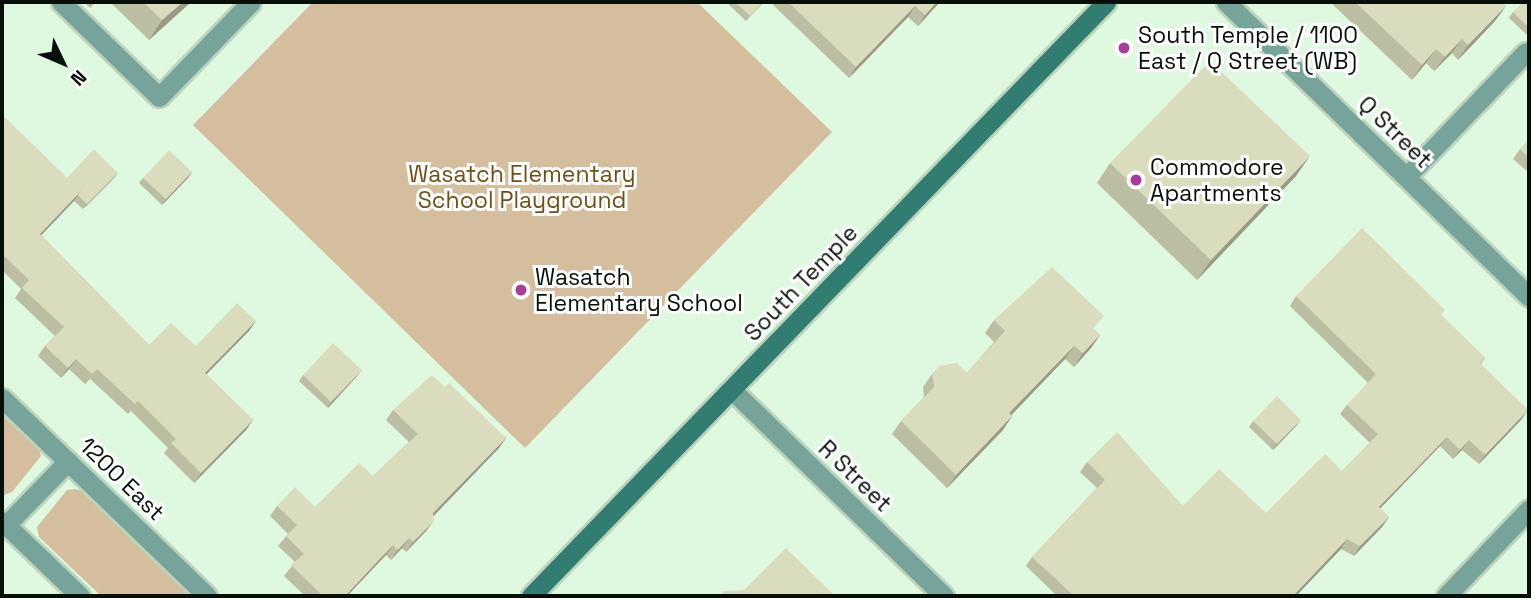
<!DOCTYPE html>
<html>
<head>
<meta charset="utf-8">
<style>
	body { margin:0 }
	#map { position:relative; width:1531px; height:598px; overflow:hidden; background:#dff9e0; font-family:"Space Grotesk",sans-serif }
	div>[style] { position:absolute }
	.green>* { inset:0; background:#d4be9e }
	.roads { filter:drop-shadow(2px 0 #bcd4bd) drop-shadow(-2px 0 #bcd4bd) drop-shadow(0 2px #bcd4bd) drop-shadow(0 -2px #bcd4bd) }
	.service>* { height:19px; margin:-9.5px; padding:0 9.5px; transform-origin:9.5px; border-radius:9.5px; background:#76a39a }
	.minor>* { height:19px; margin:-9.5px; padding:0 9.5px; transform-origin:9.5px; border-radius:9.5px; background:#76a39a }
	.secondary>* { height:19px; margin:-9.5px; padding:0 9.5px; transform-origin:9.5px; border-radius:9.5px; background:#317d71 }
	.wall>* { inset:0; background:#bbbea3 }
	.shaded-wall>* { inset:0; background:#999b84 }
	.building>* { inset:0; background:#daddbd }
	.dots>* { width:19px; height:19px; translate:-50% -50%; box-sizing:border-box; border:4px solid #fff; border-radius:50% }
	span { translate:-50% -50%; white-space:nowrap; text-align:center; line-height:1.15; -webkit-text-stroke:6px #fff; paint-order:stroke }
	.poi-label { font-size:23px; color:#071008 }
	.left { translate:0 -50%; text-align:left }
	.street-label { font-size:23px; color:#071008 }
	.park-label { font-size:23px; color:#6f4f16 }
	.frame { position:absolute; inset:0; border:4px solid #071008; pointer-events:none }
	.north { position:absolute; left:28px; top:28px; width:70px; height:70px; -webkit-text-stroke:5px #fff; paint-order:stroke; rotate:134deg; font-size:19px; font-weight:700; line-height:28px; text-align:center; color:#071008 }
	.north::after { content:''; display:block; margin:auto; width:24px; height:32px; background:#071008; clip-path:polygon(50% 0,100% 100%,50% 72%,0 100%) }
</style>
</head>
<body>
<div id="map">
	<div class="green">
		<div style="clip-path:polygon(313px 2px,697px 2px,832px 132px,525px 448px,193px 125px)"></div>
		<div style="clip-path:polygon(2px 411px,39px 448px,41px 456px,12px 492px,2px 496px)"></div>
		<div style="clip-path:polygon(76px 489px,84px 492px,193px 596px,101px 596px,39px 537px,37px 527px,67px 490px)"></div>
	</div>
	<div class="roads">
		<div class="service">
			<div style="left:1406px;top:177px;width:173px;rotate:-46.2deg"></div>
			<div style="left:6px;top:525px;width:89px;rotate:-45.9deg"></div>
		</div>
		<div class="minor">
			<div style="left:61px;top:2px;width:136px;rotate:44.1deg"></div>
			<div style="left:159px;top:97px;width:132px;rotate:-45.9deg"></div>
			<div style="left:1226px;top:2px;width:423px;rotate:44.2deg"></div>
			<div style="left:732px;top:390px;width:296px;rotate:44.2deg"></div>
			<div style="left:2px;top:398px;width:285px;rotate:44deg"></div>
			<div style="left:2px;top:521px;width:108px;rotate:43.9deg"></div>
			<div style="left:1446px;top:596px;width:120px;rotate:-46.3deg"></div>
		</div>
		<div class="secondary">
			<div style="left:531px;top:596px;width:827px;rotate:-45.93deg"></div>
		</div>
	</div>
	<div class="wall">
		<div style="clip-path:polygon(84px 2px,96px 2px,90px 8px)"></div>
		<div style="clip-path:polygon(110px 2px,191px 2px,149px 40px)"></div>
		<div style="clip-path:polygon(726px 2px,764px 2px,746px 21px)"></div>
		<div style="clip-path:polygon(770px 2px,940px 2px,918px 26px,908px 17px,849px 78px)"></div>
		<div style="clip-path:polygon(1330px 2px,1501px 2px,1506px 6px,1495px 21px,1458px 60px,1452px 53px,1434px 71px,1426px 63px,1412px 80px)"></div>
		<div style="clip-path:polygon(1529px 2px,1529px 37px,1509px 18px,1513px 12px)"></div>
		<div style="clip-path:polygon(2px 115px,67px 178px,118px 173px,114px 178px,83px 209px,74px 201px,41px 235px,149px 345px,196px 346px,256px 321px,249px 331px,206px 374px,253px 420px,246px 430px,194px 483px,164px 453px,168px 448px,131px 411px,128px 414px,90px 379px,85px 384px,69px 369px,61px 378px,38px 356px,45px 346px,55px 336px,15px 298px,21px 289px,2px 270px)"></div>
		<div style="clip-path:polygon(1529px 140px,1529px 173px,1513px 159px,1520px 149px)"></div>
		<div style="clip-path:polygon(1110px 163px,1296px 176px,1197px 280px,1097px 183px)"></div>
		<div style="clip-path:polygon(192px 172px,188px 178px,162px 205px,139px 183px,143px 178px)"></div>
		<div style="clip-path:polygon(1296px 296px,1441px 315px,1485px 358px,1481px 364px,1521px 420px,1479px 464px,1462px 450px,1453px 459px,1440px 446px,1380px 508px,1389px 517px,1382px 527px,1354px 556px,1341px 549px,1296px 596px,1057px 596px,1026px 566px,1032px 557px,1097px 488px,1080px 472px,1087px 462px,1183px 506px,1266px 513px,1342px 471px,1370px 443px,1340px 414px,1347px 405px,1368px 383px,1290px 306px)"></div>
		<div style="clip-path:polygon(994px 320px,1094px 329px,1100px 335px,1091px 348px,1074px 367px,1065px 359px,1011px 415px,1012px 416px,1003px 430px,947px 488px,892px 434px,901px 421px,924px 397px,923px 387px,932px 374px,967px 373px,994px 342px,985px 333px)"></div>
		<div style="clip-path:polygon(303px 375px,358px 375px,328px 408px,299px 381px)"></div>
		<div style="clip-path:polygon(445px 387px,506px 438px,499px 448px,433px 516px,426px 531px,406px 552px,402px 548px,391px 560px,386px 555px,347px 596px,305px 596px,284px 576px,295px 562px,278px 546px,288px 534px,270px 516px,277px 506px,315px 507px,373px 476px,409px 442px,386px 420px,393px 410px)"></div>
		<div style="clip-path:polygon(1253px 421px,1297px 425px,1273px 450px,1249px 427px)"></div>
	</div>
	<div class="shaded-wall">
		<div style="clip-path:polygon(183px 2px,191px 2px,149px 40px,162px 20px)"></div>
		<div style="clip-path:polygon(937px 2px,940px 2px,918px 26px,925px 15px)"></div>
		<div style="clip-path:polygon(915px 6px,908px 17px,849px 78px,856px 67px)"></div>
		<div style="clip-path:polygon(1506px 6px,1495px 21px,1458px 60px,1468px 45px)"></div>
		<div style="clip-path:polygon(1462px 39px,1452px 53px,1434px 71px,1445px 57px)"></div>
		<div style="clip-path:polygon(1436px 49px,1426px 63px,1412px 80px,1422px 65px)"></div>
		<div style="clip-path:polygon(1310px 156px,1296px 176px,1197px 280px,1211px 260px)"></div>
		<div style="clip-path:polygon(192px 172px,188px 178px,162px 205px,166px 199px)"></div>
		<div style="clip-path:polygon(118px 173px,114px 178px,83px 209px,87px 204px)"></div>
		<div style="clip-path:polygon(81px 191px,74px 201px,33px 244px,40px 234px)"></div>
		<div style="clip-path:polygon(256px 321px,249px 331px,198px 383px,205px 373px)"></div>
		<div style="clip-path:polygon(1100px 335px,1091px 348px,1074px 367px,1083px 353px)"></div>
		<div style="clip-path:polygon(1074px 346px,1065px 359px,1000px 427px,1009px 413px)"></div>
		<div style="clip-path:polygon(76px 359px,69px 369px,61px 378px,68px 368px)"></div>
		<div style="clip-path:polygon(362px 370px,358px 375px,328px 408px,331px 402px)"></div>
		<div style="clip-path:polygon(1528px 410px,1521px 420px,1479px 464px,1485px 455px)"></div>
		<div style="clip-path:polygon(1012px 416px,1003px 430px,947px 488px,956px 475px)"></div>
		<div style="clip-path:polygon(253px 420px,246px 430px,194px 483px,201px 473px)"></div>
		<div style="clip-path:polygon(1301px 420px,1297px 425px,1273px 450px,1277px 444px)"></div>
		<div style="clip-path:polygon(1447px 437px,1440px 446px,1372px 517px,1379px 507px)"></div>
		<div style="clip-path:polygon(506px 438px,499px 448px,426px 524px,433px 513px)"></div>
		<div style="clip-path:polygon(1469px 440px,1462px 450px,1453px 459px,1460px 450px)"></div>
		<div style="clip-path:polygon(1389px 517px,1382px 527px,1354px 556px,1360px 546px)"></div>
		<div style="clip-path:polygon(434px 521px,426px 531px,406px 552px,413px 542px)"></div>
		<div style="clip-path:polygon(409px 538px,402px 548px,391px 560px,398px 550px)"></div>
		<div style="clip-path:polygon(1347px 539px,1341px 549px,1296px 596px,1293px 596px)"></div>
		<div style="clip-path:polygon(393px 545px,386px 555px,347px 596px,345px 596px)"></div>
	</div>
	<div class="building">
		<div style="clip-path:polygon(143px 2px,183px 2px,162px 20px)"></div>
		<div style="clip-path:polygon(735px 2px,763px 2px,750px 16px)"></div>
		<div style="clip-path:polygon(788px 2px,937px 2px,925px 15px,915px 6px,856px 67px)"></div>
		<div style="clip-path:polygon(1355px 2px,1501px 2px,1506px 6px,1468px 45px,1462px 39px,1445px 57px,1436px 49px,1422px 65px)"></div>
		<div style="clip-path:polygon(1523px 2px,1529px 2px,1529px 28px,1513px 12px)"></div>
		<div style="clip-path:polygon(1210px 61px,1310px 156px,1211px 260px,1110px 163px)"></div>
		<div style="clip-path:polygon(2px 115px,81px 191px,40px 234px,149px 345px,171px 323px,196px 346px,237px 303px,256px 321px,205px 373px,253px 420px,201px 473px,171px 443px,176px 439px,138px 401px,135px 404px,97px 369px,92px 374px,76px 359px,68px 368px,45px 346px,64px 327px,22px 288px,29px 280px,2px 254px)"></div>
		<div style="clip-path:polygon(1529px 140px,1529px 158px,1520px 149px)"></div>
		<div style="clip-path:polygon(94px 149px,118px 173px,87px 204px,78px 195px,81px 191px,67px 178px)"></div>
		<div style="clip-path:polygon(169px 150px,192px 172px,166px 199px,143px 178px)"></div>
		<div style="clip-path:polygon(1362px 228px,1445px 310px,1441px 315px,1485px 358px,1480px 363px,1528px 410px,1485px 455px,1469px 440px,1460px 450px,1447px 437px,1379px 507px,1389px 517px,1360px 546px,1347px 539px,1293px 596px,1074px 596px,1032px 557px,1105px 480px,1087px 462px,1117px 432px,1183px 506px,1219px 469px,1266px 513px,1325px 454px,1342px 471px,1378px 434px,1347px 405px,1376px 374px,1296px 296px)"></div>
		<div style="clip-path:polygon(1052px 267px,1104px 316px,1093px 328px,1100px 335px,1083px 353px,1074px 346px,1009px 413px,1012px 416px,956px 475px,901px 421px,934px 387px,932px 374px,939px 366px,957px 363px,967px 373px,1005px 331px,994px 320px)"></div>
		<div style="clip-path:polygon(333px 343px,362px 370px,331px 402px,303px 375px)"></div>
		<div style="clip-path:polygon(432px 375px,445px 387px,449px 383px,506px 438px,433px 513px,434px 521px,413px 542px,409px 538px,398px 550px,393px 545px,345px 596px,323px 596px,291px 565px,304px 554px,286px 536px,297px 525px,277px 506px,295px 487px,315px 507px,359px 463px,373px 476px,418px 434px,393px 410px)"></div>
		<div style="clip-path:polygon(1277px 396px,1301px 420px,1277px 444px,1253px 421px)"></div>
		<div style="clip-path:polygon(786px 548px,835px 596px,719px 596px,724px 591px,744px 590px)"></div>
	</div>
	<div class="dots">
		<div style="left:1124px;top:48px;background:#a83b9b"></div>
		<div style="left:1136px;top:180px;background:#a83b9b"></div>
		<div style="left:521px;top:290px;background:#a83b9b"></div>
	</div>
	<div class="poi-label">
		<span class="left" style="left:1138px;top:48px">South Temple / 1100<br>East / Q Street (WB)</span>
		<span class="left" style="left:1150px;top:180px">Commodore<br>Apartments</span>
		<span class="left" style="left:535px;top:290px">Wasatch<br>Elementary School</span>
	</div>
	<div class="street-label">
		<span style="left:1395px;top:132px;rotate:44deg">Q Street</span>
		<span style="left:801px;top:283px;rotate:-46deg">South Temple</span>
		<span style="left:855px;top:476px;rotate:44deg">R Street</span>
		<span style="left:122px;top:479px;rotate:44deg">1200 East</span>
	</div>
	<div class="park-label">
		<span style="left:522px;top:187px">Wasatch Elementary<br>School Playground</span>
	</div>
	<div class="frame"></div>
	<div class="north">N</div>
</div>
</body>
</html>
